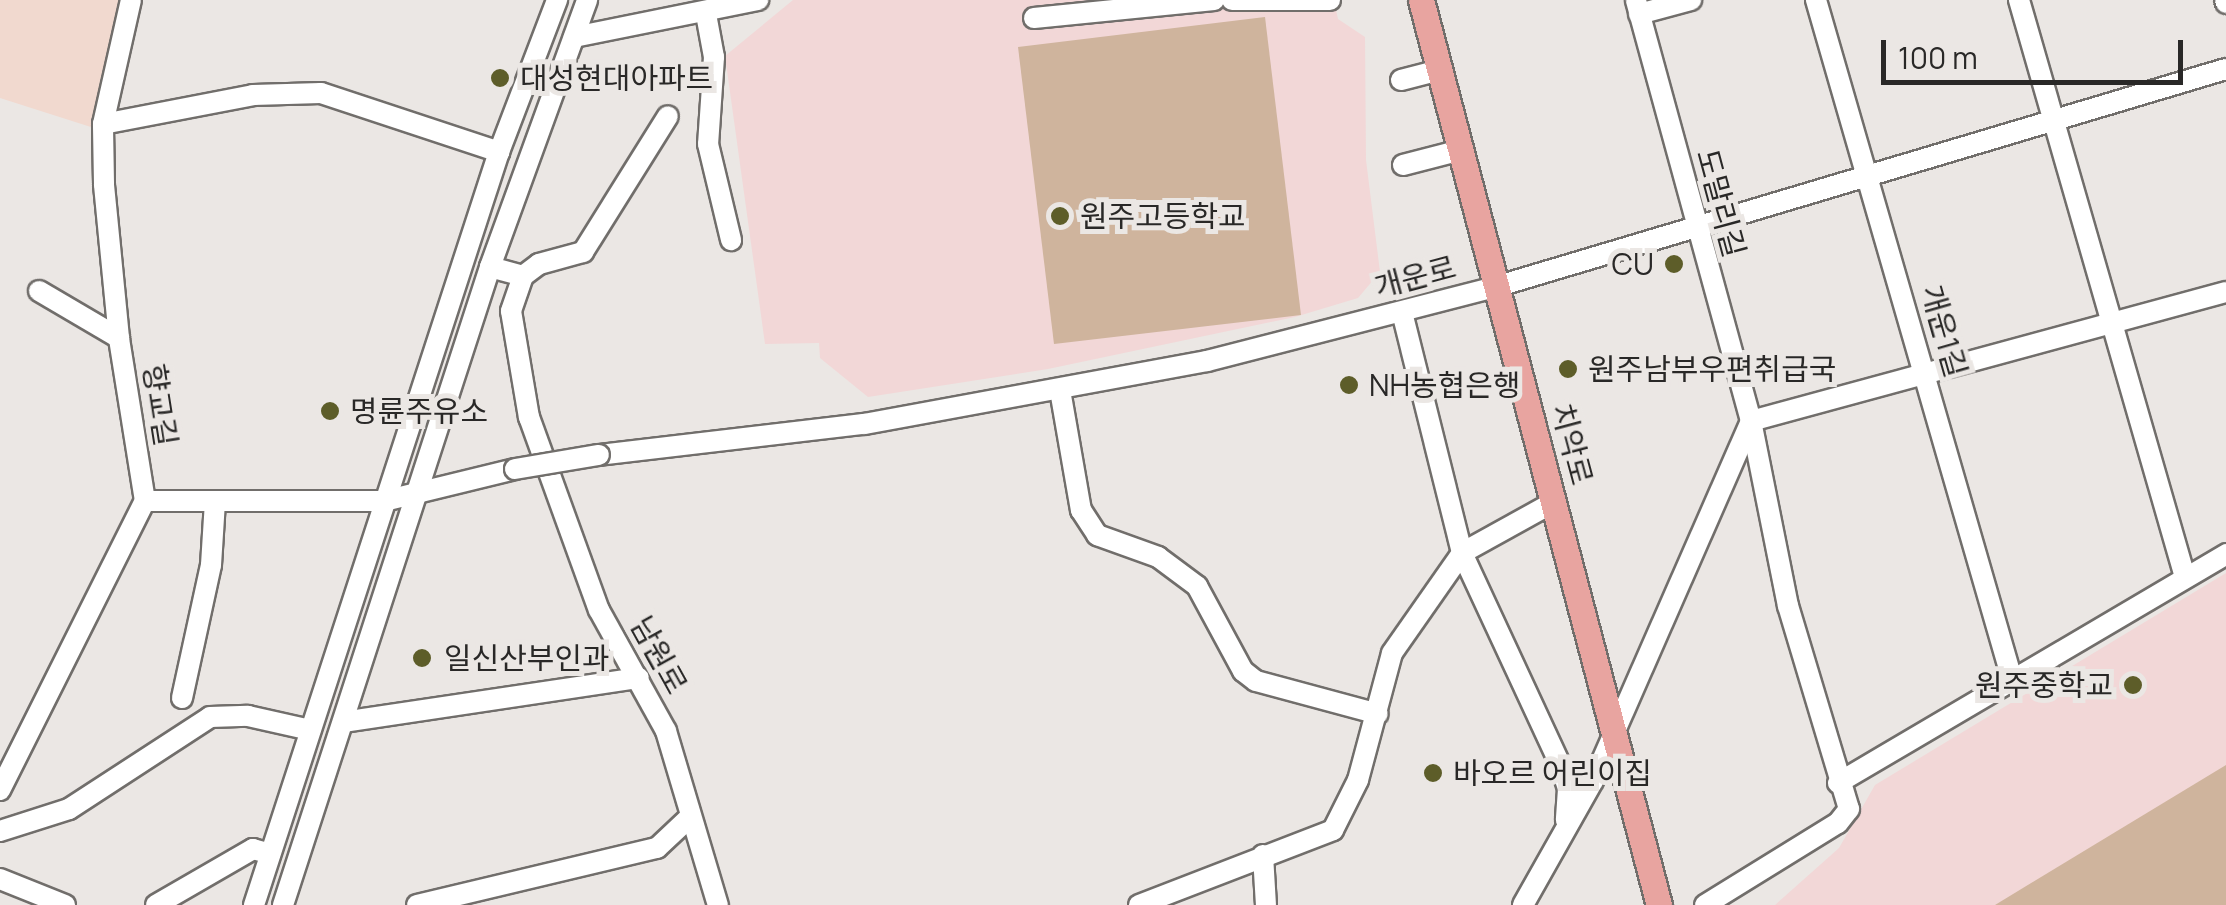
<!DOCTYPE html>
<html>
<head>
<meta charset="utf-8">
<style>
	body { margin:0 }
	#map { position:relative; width:2226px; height:905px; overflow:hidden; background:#ebe7e4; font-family:Manrope,"Noto Sans KR",sans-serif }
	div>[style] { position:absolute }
	.commercial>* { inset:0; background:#f1d9cf }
	.education>* { inset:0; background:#f2d7d7 }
	.green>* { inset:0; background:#cfb49d }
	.roads { filter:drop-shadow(2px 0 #716e6b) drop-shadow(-2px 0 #716e6b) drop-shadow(0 2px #716e6b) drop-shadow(0 -2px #716e6b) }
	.minor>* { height:20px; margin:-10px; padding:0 10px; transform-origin:10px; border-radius:10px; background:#fff }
	.major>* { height:25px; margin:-12.5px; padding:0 12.5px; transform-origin:12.5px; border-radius:12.5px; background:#e8a4a0 }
	.bridges { filter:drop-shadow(2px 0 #716e6b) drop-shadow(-2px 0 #716e6b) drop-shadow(0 2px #716e6b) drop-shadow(0 -2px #716e6b) }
	.minor-bridge>* { height:20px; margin:-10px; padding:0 10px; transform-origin:10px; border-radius:10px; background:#fff }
	.dots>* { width:28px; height:28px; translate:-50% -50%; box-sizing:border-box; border:5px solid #ebe7e4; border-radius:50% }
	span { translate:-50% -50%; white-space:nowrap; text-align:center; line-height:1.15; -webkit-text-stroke:10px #ebe7e4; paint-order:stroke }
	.poi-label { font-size:30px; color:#292827 }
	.left { translate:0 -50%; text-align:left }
	.right { translate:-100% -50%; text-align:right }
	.street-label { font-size:30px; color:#292827 }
	.scale { position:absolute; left:1881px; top:40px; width:302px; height:45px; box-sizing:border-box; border:5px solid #292827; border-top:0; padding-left:12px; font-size:30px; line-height:35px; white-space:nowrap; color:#292827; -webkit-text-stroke:8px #ebe7e4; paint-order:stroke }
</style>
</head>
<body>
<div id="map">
	<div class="commercial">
		<div style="clip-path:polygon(0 0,123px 0,94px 128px,0 98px)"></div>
	</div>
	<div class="education">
		<div style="clip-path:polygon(793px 0,1334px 0,1338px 19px,1365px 37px,1366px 160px,1380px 272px,1358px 298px,1295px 317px,1048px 369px,868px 397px,820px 358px,819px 343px,765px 344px,725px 56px)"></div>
		<div style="clip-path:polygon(2226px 573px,2226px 905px,1775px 905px,1839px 848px,1875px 785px)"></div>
	</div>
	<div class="green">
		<div style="clip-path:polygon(1265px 17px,1301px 315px,1054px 344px,1018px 47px)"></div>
		<div style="clip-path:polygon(2226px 765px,2226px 905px,1995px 905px)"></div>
	</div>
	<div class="roads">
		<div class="minor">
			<div style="left:1232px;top:0;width:98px"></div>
			<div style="left:1816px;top:0;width:707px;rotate:73.9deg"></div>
			<div style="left:2019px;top:0;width:600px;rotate:73.95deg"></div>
			<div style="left:2225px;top:0;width:3px;rotate:72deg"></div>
			<div style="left:706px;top:14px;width:44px;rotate:79.5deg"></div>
			<div style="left:714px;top:57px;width:87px;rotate:93.9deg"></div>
			<div style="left:708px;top:144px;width:99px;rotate:76.5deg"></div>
			<div style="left:1639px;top:14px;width:54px;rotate:-15.1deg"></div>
			<div style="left:1034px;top:18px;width:181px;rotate:-5.7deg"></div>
			<div style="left:574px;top:37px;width:188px;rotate:-11.4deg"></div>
			<div style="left:1401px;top:80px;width:40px;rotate:-14.4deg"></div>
			<div style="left:103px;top:124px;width:153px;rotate:-10.9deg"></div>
			<div style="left:253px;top:95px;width:68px;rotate:-1.7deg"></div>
			<div style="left:321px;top:93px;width:188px;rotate:18.3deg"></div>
			<div style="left:1403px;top:165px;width:60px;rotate:-14.5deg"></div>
			<div style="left:490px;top:267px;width:34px;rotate:15deg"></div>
			<div style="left:523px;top:276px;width:37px;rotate:109deg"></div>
			<div style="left:511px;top:311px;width:108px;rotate:80.4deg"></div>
			<div style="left:529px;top:417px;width:205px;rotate:70.1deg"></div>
			<div style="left:599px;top:610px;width:138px;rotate:61deg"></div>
			<div style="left:666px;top:731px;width:182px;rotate:73.4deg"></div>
			<div style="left:523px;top:276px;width:20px;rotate:-37deg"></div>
			<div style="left:539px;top:264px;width:46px;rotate:-15.3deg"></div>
			<div style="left:583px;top:252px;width:160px;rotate:-58deg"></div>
			<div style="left:39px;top:291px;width:93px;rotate:30.4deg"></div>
			<div style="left:1402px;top:312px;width:248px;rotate:76deg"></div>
			<div style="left:1462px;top:553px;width:233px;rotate:65.1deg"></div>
			<div style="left:1560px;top:764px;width:26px;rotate:72deg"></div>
			<div style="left:1568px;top:789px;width:31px;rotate:94deg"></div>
			<div style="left:1060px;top:390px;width:122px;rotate:80.1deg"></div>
			<div style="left:1081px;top:510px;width:30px;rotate:57deg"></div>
			<div style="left:1097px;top:535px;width:65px;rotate:19.8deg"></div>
			<div style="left:1158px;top:557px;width:49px;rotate:36.6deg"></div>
			<div style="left:1197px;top:586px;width:97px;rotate:61.6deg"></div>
			<div style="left:1243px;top:671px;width:16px;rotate:38deg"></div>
			<div style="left:1256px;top:681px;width:126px;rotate:15.1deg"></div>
			<div style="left:599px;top:455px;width:267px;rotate:-6.7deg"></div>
			<div style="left:864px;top:424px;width:349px;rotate:-10.4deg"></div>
			<div style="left:1207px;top:361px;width:297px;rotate:-14.4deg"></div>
			<div style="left:1495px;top:287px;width:763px;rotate:-16.61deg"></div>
			<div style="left:145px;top:501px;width:239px"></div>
			<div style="left:384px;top:501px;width:135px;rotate:-13.7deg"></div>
			<div style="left:182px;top:698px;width:136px;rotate:-77.7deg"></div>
			<div style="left:211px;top:565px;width:64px;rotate:-86.4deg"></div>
			<div style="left:343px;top:722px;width:299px;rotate:-8.5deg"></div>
			<div style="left:1838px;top:783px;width:451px;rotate:-30.5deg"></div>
			<div style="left:0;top:790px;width:323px;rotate:-63.4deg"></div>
			<div style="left:145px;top:501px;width:165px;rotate:-99.1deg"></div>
			<div style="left:119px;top:338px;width:155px;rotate:-95.6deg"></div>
			<div style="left:104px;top:184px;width:60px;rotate:-91deg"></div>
			<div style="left:103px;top:124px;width:127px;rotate:-77.3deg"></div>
			<div style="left:0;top:831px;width:72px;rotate:-17.7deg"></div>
			<div style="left:69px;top:809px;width:168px;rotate:-33.1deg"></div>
			<div style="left:210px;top:717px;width:38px;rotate:-2deg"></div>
			<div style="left:248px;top:716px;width:64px;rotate:12.7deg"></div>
			<div style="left:1263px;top:855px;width:50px;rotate:86.6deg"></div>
			<div style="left:0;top:879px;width:70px;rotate:21.8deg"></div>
			<div style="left:156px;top:905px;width:112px;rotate:-30deg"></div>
			<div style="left:253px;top:849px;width:18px;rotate:16deg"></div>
			<div style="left:254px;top:905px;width:792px;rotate:-71.98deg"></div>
			<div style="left:499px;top:152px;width:163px;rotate:-69.1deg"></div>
			<div style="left:283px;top:905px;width:671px;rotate:-72.02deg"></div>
			<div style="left:490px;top:267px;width:284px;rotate:-70deg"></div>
			<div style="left:417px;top:905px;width:247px;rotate:-13.4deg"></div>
			<div style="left:657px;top:848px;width:44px;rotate:-43.2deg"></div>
			<div style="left:1139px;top:905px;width:208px;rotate:-21.1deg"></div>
			<div style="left:1333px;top:830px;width:56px;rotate:-63.4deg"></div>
			<div style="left:1358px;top:780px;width:131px;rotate:-75deg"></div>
			<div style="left:1392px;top:653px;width:122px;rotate:-55deg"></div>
			<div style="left:1462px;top:553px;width:105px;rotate:-29deg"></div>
			<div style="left:1523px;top:905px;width:142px;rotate:-60.6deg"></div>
			<div style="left:1593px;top:781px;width:393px;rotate:-66.3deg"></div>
			<div style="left:1751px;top:421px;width:436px;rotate:-105.3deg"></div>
			<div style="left:1705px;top:905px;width:156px;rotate:-31.7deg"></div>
			<div style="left:1838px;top:823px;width:18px;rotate:-52deg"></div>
			<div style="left:1849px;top:809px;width:212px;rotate:-106.7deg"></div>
			<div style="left:1788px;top:606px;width:189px;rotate:-101.3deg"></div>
			<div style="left:1751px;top:421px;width:492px;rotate:-15.2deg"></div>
		</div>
		<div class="major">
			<div style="left:1421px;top:0;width:936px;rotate:75.27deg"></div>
		</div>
	</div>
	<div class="bridges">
		<div class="minor-bridge">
			<div style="left:515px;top:469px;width:85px;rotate:-9.5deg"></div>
		</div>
	</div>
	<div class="dots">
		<div style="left:500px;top:78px;background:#5d5d29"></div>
		<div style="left:1060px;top:216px;background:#5d5d29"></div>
		<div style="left:1674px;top:264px;background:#5d5d29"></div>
		<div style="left:1568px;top:369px;background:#5d5d29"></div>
		<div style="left:1349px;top:385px;background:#5d5d29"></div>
		<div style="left:330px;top:411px;background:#5d5d29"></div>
		<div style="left:422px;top:658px;background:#5d5d29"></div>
		<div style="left:2133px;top:685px;background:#5d5d29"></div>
		<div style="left:1433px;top:773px;background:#5d5d29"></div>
	</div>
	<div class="poi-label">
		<span class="left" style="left:520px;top:78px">대성현대아파트</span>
		<span class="left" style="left:1080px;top:216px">원주고등학교</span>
		<span class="right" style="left:1654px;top:264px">CU</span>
		<span class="left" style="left:1588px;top:369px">원주남부우편취급국</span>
		<span class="left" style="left:1369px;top:385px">NH농협은행</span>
		<span class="left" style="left:350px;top:411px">명륜주유소</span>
		<span class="left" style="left:444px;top:658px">일신산부인과</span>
		<span class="right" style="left:2113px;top:685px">원주중학교</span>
		<span class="left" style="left:1453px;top:773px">바오르 어린이집</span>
	</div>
	<div class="street-label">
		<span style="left:1721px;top:203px;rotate:75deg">도말리길</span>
		<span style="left:1415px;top:277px;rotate:-15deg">개운로</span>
		<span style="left:1944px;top:331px;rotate:74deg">개운1길</span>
		<span style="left:160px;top:405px;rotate:81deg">향교길</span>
		<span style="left:1572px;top:444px;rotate:75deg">치악로</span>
		<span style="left:659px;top:655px;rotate:61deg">남원로</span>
	</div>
	<div class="scale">100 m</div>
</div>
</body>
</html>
